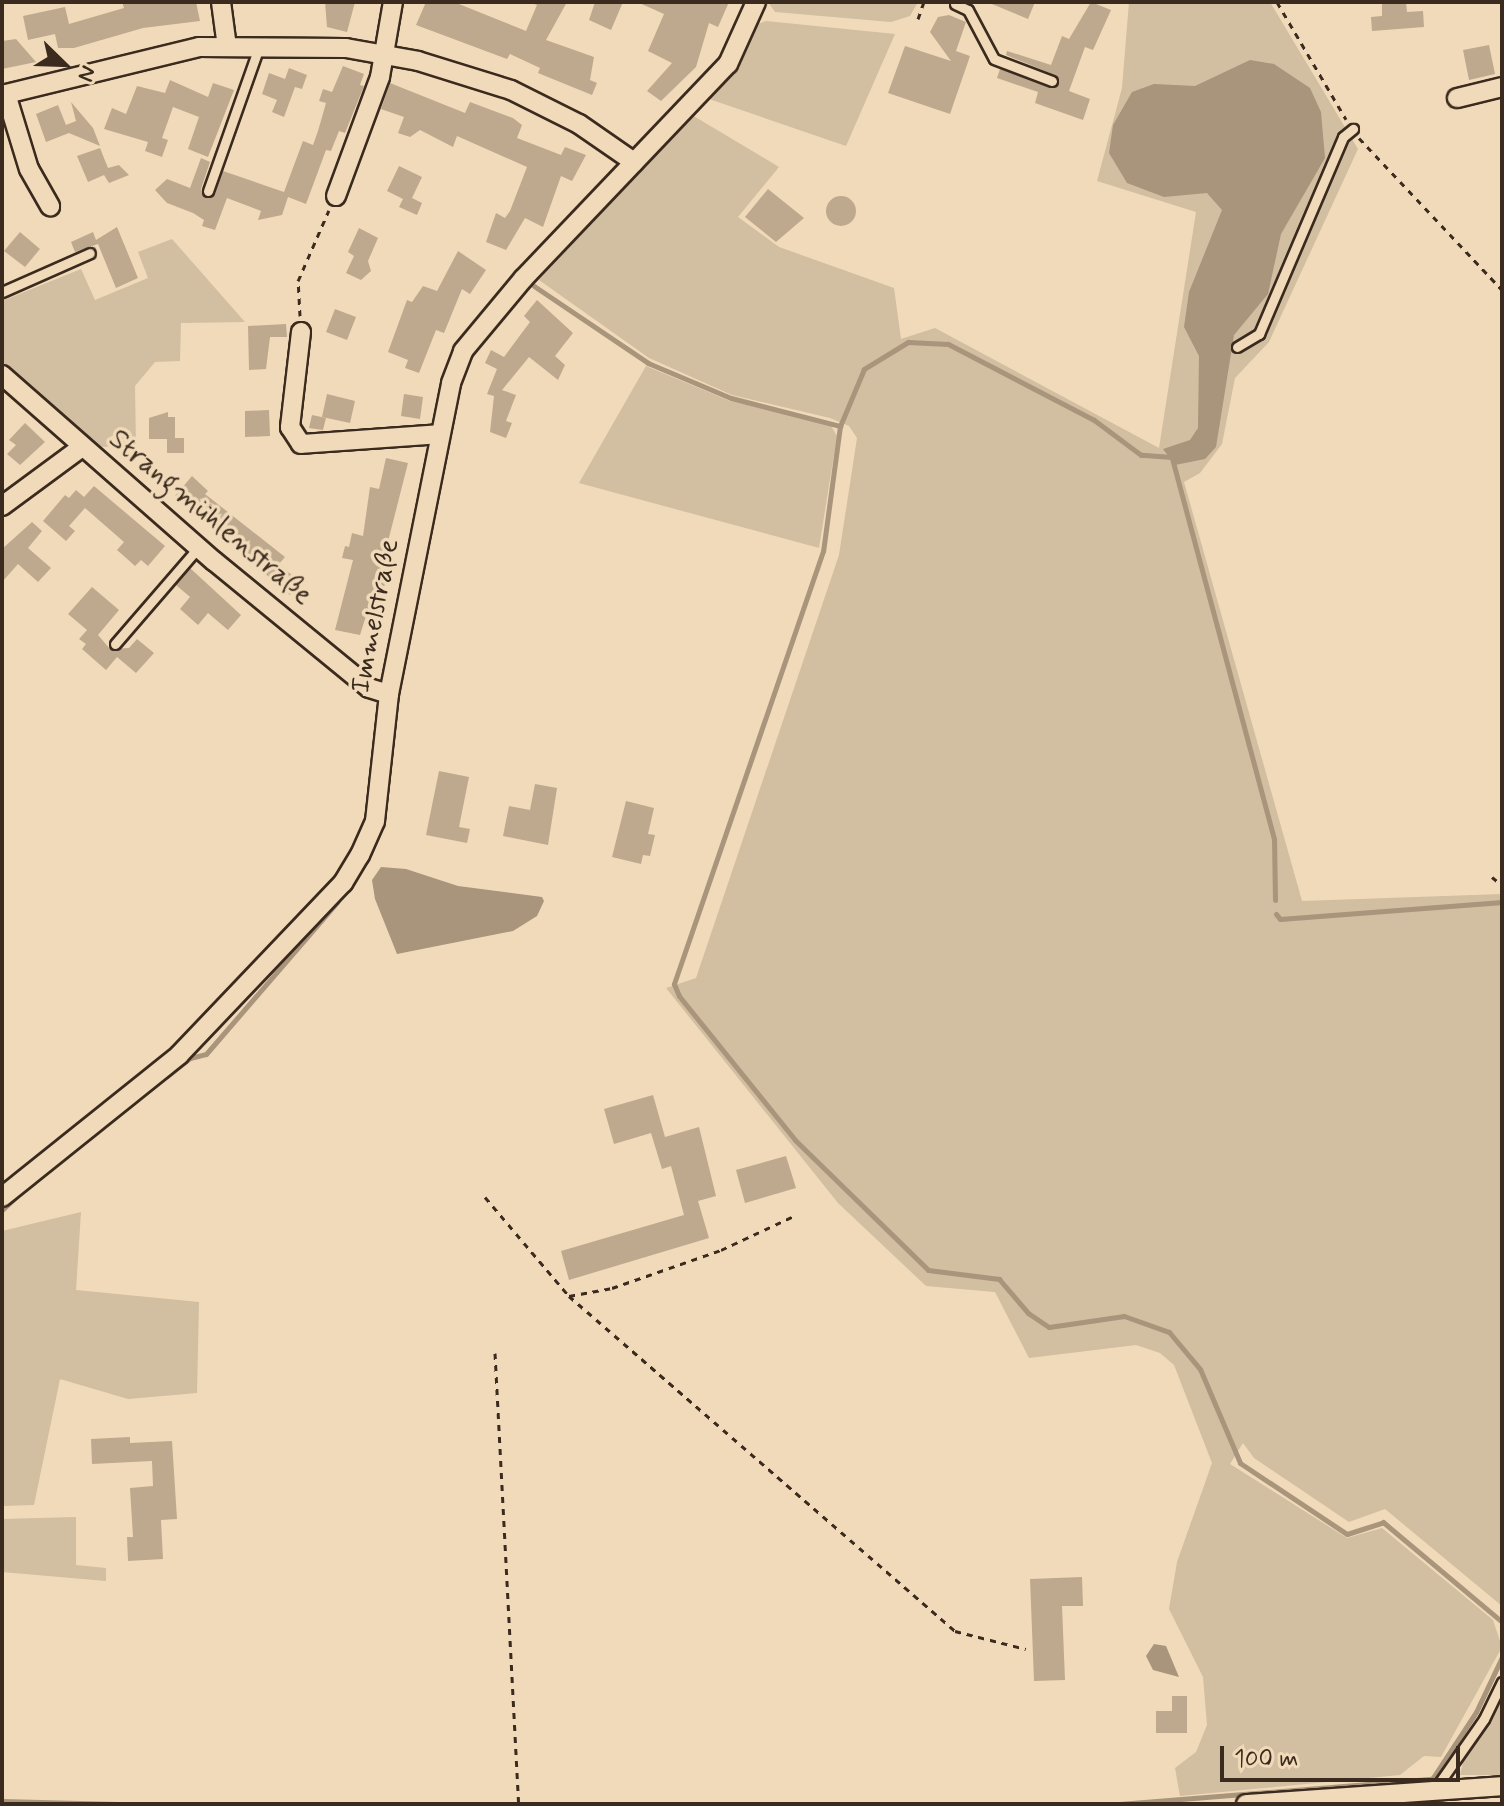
<!DOCTYPE html>
<html>
<head>
<meta charset="utf-8">
<style>
	body { margin:0 }
	#map { position:relative; width:1504px; height:1806px; overflow:hidden; background:#f0dab9; font-family:Mynerve,sans-serif }
	div>[style] { position:absolute }
	.green>* { inset:0; background:#d2bea0 }
	.water>* { inset:0; background:#a9947c }
	.stream>* { height:5px; margin:-2.5px; padding:0 2.5px; transform-origin:2.5px; border-radius:2.5px; background:#a9947c }
	.building>* { inset:0; background:#bea98e }
	.round { border-radius:50% }
	.path>* { height:3px; margin-top:-1.5px; transform-origin:0; background:repeating-linear-gradient(90deg,#3b2a1e 0 6px,transparent 0 12px) }
	.roads { filter:drop-shadow(2px 0 #3b2a1e) drop-shadow(-2px 0 #3b2a1e) drop-shadow(0 2px #3b2a1e) drop-shadow(0 -2px #3b2a1e) }
	.service>* { height:9px; margin:-4.5px; padding:0 4.5px; transform-origin:4.5px; border-radius:4.5px; background:#f0dab9 }
	.minor>* { height:18px; margin:-9px; padding:0 9px; transform-origin:9px; border-radius:9px; background:#f0dab9 }
	span { translate:-50% -50%; white-space:nowrap; text-align:center; line-height:1.15; -webkit-text-stroke:7px #f0dab9; paint-order:stroke }
	.street-label { font-size:28px; color:#3b2a1e }
	.frame { position:absolute; inset:0; border:4px solid #3b2a1e; pointer-events:none }
	.north { position:absolute; left:24px; top:24px; width:80px; height:80px; -webkit-text-stroke:6px #f0dab9; paint-order:stroke; rotate:113deg; font-size:22px; font-weight:700; line-height:32px; text-align:center; color:#3b2a1e }
	.north::after { content:''; display:block; margin:auto; width:28px; height:36px; background:#3b2a1e; clip-path:polygon(50% 0,100% 100%,50% 72%,0 100%) }
	.scale { position:absolute; left:1220px; top:1746px; width:240px; height:36px; box-sizing:border-box; border:4px solid #3b2a1e; border-top:0; padding-left:10px; font-size:24px; line-height:28px; white-space:nowrap; color:#3b2a1e; -webkit-text-stroke:6px #f0dab9; paint-order:stroke }
</style>
</head>
<body>
<div id="map">
	<div class="green">
		<div style="clip-path:polygon(768px 2px,918px 2px,910px 16px,891px 22px,775px 12px)"></div>
		<div style="clip-path:polygon(1129px 2px,1270px 2px,1358px 149px,1269px 342px,1235px 378px,1222px 444px,1200px 473px,1184px 482px,1302px 901px,1502px 894px,1502px 1606px,1385px 1509px,1349px 1522px,1254px 1458px,1243px 1443px,1230px 1464px,1347px 1538px,1382px 1528px,1493px 1620px,1502px 1647px,1441px 1757px,1424px 1756px,1400px 1775px,1180px 1796px,1175px 1768px,1196px 1752px,1207px 1725px,1203px 1677px,1169px 1609px,1177px 1562px,1212px 1463px,1174px 1365px,1160px 1353px,1136px 1345px,1029px 1358px,995px 1292px,926px 1286px,838px 1203px,666px 988px,696px 978px,839px 555px,857px 438px,849px 426px,830px 418px,732px 395px,649px 358px,539px 280px,692px 115px,779px 167px,738px 217px,779px 247px,894px 288px,901px 339px,935px 328px,1159px 448px,1196px 212px,1097px 181px,1122px 88px)"></div>
		<div style="clip-path:polygon(766px 21px,895px 34px,846px 146px,709px 99px,736px 67px,755px 25px)"></div>
		<div style="clip-path:polygon(172px 239px,245px 322px,181px 323px,180px 361px,155px 362px,135px 386px,136px 446px,98px 447px,2px 362px,2px 301px,81px 269px,95px 300px,148px 278px,138px 252px)"></div>
		<div style="clip-path:polygon(646px 366px,730px 401px,830px 424px,837px 436px,819px 548px,579px 483px)"></div>
		<div style="clip-path:polygon(81px 1212px,76px 1290px,199px 1302px,197px 1393px,128px 1399px,60px 1379px,34px 1505px,2px 1506px,2px 1231px)"></div>
		<div style="clip-path:polygon(76px 1517px,76px 1565px,106px 1568px,106px 1581px,2px 1572px,2px 1519px)"></div>
		<div style="clip-path:polygon(1502px 1698px,1502px 1775px,1460px 1775px,1465px 1755px)"></div>
	</div>
	<div class="water">
		<div style="clip-path:polygon(1250px 60px,1274px 64px,1310px 88px,1321px 112px,1325px 158px,1281px 234px,1268px 294px,1234px 335px,1216px 447px,1205px 459px,1175px 465px,1163px 449px,1190px 440px,1198px 428px,1199px 356px,1184px 327px,1189px 292px,1222px 210px,1207px 193px,1164px 197px,1127px 183px,1109px 153px,1113px 125px,1132px 92px,1154px 84px,1195px 86px)"></div>
		<div style="clip-path:polygon(381px 867px,406px 869px,458px 886px,542px 897px,544px 901px,537px 916px,513px 931px,397px 954px,375px 899px,372px 880px)"></div>
		<div style="clip-path:polygon(1154px 1644px,1166px 1646px,1179px 1677px,1153px 1670px,1146px 1656px)"></div>
	</div>
	<div class="stream">
		<div style="left:534px;top:286px;width:138px;rotate:34deg"></div>
		<div style="left:648px;top:363px;width:90px;rotate:22.9deg"></div>
		<div style="left:731px;top:398px;width:113px;rotate:14.4deg"></div>
		<div style="left:1275px;top:900px;width:61px;rotate:-90.9deg"></div>
		<div style="left:1274px;top:839px;width:395px;rotate:-105deg"></div>
		<div style="left:1172px;top:457px;width:31px;rotate:-176deg"></div>
		<div style="left:1141px;top:455px;width:59px;rotate:-143.3deg"></div>
		<div style="left:1094px;top:420px;width:165px;rotate:-152.5deg"></div>
		<div style="left:948px;top:344px;width:40px;rotate:-177.1deg"></div>
		<div style="left:908px;top:342px;width:52px;rotate:148.5deg"></div>
		<div style="left:864px;top:369px;width:62px;rotate:112.8deg"></div>
		<div style="left:840px;top:426px;width:126px;rotate:97.7deg"></div>
		<div style="left:823px;top:551px;width:458px;rotate:109deg"></div>
		<div style="left:674px;top:984px;width:13px;rotate:67deg"></div>
		<div style="left:679px;top:996px;width:185px;rotate:51.1deg"></div>
		<div style="left:795px;top:1140px;width:186px;rotate:44.3deg"></div>
		<div style="left:928px;top:1270px;width:72px;rotate:7.2deg"></div>
		<div style="left:999px;top:1279px;width:45px;rotate:49.5deg"></div>
		<div style="left:1028px;top:1313px;width:25px;rotate:34deg"></div>
		<div style="left:1049px;top:1327px;width:76px;rotate:-8.3deg"></div>
		<div style="left:1124px;top:1316px;width:48px;rotate:19.6deg"></div>
		<div style="left:1169px;top:1332px;width:48px;rotate:50deg"></div>
		<div style="left:1200px;top:1369px;width:102px;rotate:66.9deg"></div>
		<div style="left:1240px;top:1463px;width:128px;rotate:33.6deg"></div>
		<div style="left:1347px;top:1534px;width:38px;rotate:-18deg"></div>
		<div style="left:1383px;top:1522px;width:155px;rotate:40deg"></div>
		<div style="left:1276px;top:914px;width:6px;rotate:51deg"></div>
		<div style="left:1280px;top:919px;width:223px;rotate:-4.4deg"></div>
		<div style="left:167px;top:1076px;width:29px;rotate:-38deg"></div>
		<div style="left:190px;top:1058px;width:16px;rotate:-14deg"></div>
		<div style="left:206px;top:1054px;width:201px;rotate:-49.2deg"></div>
		<div style="left:2px;top:1210px;width:19px;rotate:-43deg"></div>
		<div style="left:2px;top:1801px;width:116px;rotate:1.5deg"></div>
		<div style="left:1119px;top:1804px;width:314px;rotate:-4.6deg"></div>
		<div style="left:1432px;top:1779px;width:80px;rotate:-56.7deg"></div>
		<div style="left:1476px;top:1712px;width:61px;rotate:-64.7deg"></div>
	</div>
	<div class="building">
		<div style="clip-path:polygon(122px 2px,196px 2px,200px 21px,143px 28px,74px 48px,58px 48px,55px 34px,28px 40px,23px 16px,65px 7px,69px 24px,124px 8px)"></div>
		<div style="clip-path:polygon(325px 2px,355px 2px,347px 32px,327px 27px)"></div>
		<div style="clip-path:polygon(426px 2px,454px 2px,526px 31px,537px 5px,529px 2px,567px 2px,546px 40px,594px 57px,590px 80px,597px 83px,592px 95px,538px 73px,540px 68px,510px 54px,507px 59px,416px 25px)"></div>
		<div style="clip-path:polygon(595px 2px,623px 2px,611px 30px,589px 20px)"></div>
		<div style="clip-path:polygon(637px 2px,729px 2px,718px 27px,709px 23px,696px 67px,661px 101px,647px 91px,672px 63px,648px 51px,664px 14px)"></div>
		<div style="clip-path:polygon(987px 2px,1035px 2px,1028px 19px)"></div>
		<div style="clip-path:polygon(1091px 2px,1111px 10px,1093px 50px,1085px 47px,1069px 91px,1090px 99px,1083px 120px,1035px 103px,1038px 92px,997px 78px,1000px 69px,1056px 87px,1057px 76px,1006px 55px,1007px 51px,1051px 65px,1062px 36px,1069px 39px)"></div>
		<div style="clip-path:polygon(1382px 2px,1406px 2px,1407px 12px,1423px 11px,1424px 27px,1372px 31px,1371px 17px,1382px 16px)"></div>
		<div style="clip-path:polygon(949px 15px,966px 22px,956px 51px,970px 56px,950px 114px,888px 93px,905px 46px,951px 61px,930px 32px,938px 17px)"></div>
		<div style="clip-path:polygon(16px 39px,36px 62px,2px 69px,2px 41px)"></div>
		<div style="clip-path:polygon(1489px 45px,1495px 74px,1469px 80px,1463px 50px)"></div>
		<div style="clip-path:polygon(343px 66px,364px 74px,360px 85px,364px 86px,345px 133px,339px 131px,331px 151px,326px 150px,306px 204px,288px 197px,282px 215px,258px 220px,261px 211px,227px 198px,215px 230px,202px 226px,204px 220px,193px 213px,167px 203px,155px 190px,167px 179px,190px 188px,201px 158px,210px 162px,201px 189px,205px 198px,215px 194px,223px 171px,284px 192px,303px 141px,313px 145px,318px 131px,326px 103px,319px 101px,323px 89px,332px 92px)"></div>
		<div style="clip-path:polygon(289px 68px,307px 75px,302px 89px,295px 87px,284px 117px,272px 112px,277px 100px,262px 94px,269px 73px,285px 79px)"></div>
		<div style="clip-path:polygon(170px 80px,208px 97px,213px 83px,234px 90px,208px 157px,188px 149px,199px 117px,173px 107px,162px 138px,168px 140px,162px 157px,145px 151px,148px 142px,104px 129px,112px 108px,126px 114px,137px 86px,165px 93px)"></div>
		<div style="clip-path:polygon(390px 83px,465px 113px,470px 102px,513px 118px,522px 125px,517px 138px,561px 155px,565px 147px,586px 155px,572px 181px,561px 176px,543px 227px,525px 218px,506px 250px,486px 242px,496px 213px,505px 218px,510px 211px,527px 167px,457px 136px,453px 147px,420px 130px,410px 137px,398px 133px,404px 117px,381px 109px)"></div>
		<div style="clip-path:polygon(71px 102px,93px 128px,100px 146px,69px 133px,46px 142px,36px 114px,58px 105px,66px 125px,76px 121px)"></div>
		<div style="clip-path:polygon(100px 148px,108px 168px,119px 165px,129px 175px,109px 183px,104px 175px,88px 182px,77px 156px)"></div>
		<div style="clip-path:polygon(399px 166px,422px 177px,412px 198px,422px 203px,417px 215px,399px 207px,403px 199px,387px 191px)"></div>
		<div style="clip-path:polygon(768px 189px,804px 218px,776px 242px,745px 217px)"></div>
		<div class="round" style="left:826px;top:196px;width:30px;height:30px"></div>
		<div style="clip-path:polygon(117px 227px,138px 278px,116px 288px,98px 244px,75px 252px,71px 242px,93px 232px,96px 240px)"></div>
		<div style="clip-path:polygon(359px 228px,378px 238px,368px 261px,371px 271px,361px 280px,346px 273px,354px 256px,348px 252px)"></div>
		<div style="clip-path:polygon(20px 232px,40px 249px,25px 267px,4px 251px)"></div>
		<div style="clip-path:polygon(458px 251px,486px 270px,470px 294px,462px 289px,444px 333px,436px 330px,419px 373px,405px 368px,408px 360px,388px 352px,407px 300px,412px 302px,423px 286px,437px 291px)"></div>
		<div style="clip-path:polygon(537px 300px,573px 333px,555px 356px,565px 365px,558px 380px,529px 357px,502px 390px,516px 395px,506px 421px,512px 423px,506px 438px,490px 432px,494px 396px,487px 394px,497px 369px,485px 363px,491px 350px,504px 357px,530px 322px,524px 316px)"></div>
		<div style="clip-path:polygon(335px 309px,356px 317px,347px 340px,326px 332px)"></div>
		<div style="clip-path:polygon(286px 324px,287px 337px,270px 337px,266px 369px,249px 370px,248px 326px)"></div>
		<div style="clip-path:polygon(327px 394px,355px 401px,350px 423px,322px 417px)"></div>
		<div style="clip-path:polygon(404px 394px,423px 397px,420px 419px,401px 416px)"></div>
		<div style="clip-path:polygon(269px 410px,270px 436px,245px 437px,245px 411px)"></div>
		<div style="clip-path:polygon(168px 412px,168px 417px,175px 417px,175px 438px,184px 438px,184px 453px,167px 453px,167px 439px,149px 439px,149px 418px)"></div>
		<div style="clip-path:polygon(312px 415px,326px 418px,323px 430px,309px 428px)"></div>
		<div style="clip-path:polygon(25px 423px,45px 442px,20px 465px,7px 454px,16px 445px,9px 440px)"></div>
		<div style="clip-path:polygon(386px 458px,408px 463px,380px 573px,387px 573px,381px 602px,371px 600px,360px 635px,335px 630px,353px 560px,342px 558px,345px 546px,349px 547px,352px 533px,363px 536px,370px 487px,379px 489px)"></div>
		<div style="clip-path:polygon(192px 476px,208px 491px,205px 494px,285px 557px,279px 564px,301px 583px,290px 595px,175px 496px)"></div>
		<div style="clip-path:polygon(94px 486px,165px 546px,148px 566px,141px 560px,135px 566px,125px 557px,117px 550px,124px 542px,85px 508px,69px 526px,75px 531px,66px 541px,43px 521px,65px 495px,69px 498px,76px 490px,84px 497px)"></div>
		<div style="clip-path:polygon(32px 522px,42px 531px,28px 548px,51px 568px,38px 582px,18px 564px,2px 582px,2px 549px)"></div>
		<div style="clip-path:polygon(190px 568px,241px 615px,228px 630px,208px 613px,198px 625px,180px 609px,190px 597px,176px 585px)"></div>
		<div style="clip-path:polygon(92px 587px,119px 610px,98px 635px,110px 649px,129px 648px,137px 639px,154px 653px,136px 673px,117px 657px,106px 670px,82px 649px,86px 644px,79px 639px,87px 630px,68px 614px)"></div>
		<div style="clip-path:polygon(439px 771px,469px 777px,459px 827px,470px 829px,467px 843px,426px 835px)"></div>
		<div style="clip-path:polygon(535px 784px,557px 788px,548px 845px,503px 836px,509px 806px,530px 810px)"></div>
		<div style="clip-path:polygon(626px 801px,654px 808px,648px 834px,655px 835px,650px 856px,643px 855px,641px 864px,612px 857px)"></div>
		<div style="clip-path:polygon(653px 1095px,665px 1137px,699px 1127px,716px 1196px,698px 1201px,709px 1238px,569px 1280px,561px 1251px,684px 1215px,671px 1166px,662px 1169px,651px 1133px,614px 1144px,604px 1109px)"></div>
		<div style="clip-path:polygon(786px 1156px,796px 1188px,745px 1203px,736px 1170px)"></div>
		<div style="clip-path:polygon(130px 1437px,130px 1443px,172px 1441px,177px 1519px,161px 1520px,163px 1559px,128px 1561px,127px 1537px,133px 1537px,130px 1488px,153px 1486px,152px 1461px,92px 1464px,91px 1439px)"></div>
		<div style="clip-path:polygon(1082px 1577px,1083px 1606px,1062px 1606px,1065px 1680px,1034px 1681px,1030px 1579px)"></div>
		<div style="clip-path:polygon(1172px 1696px,1187px 1696px,1187px 1733px,1156px 1733px,1156px 1711px,1172px 1711px)"></div>
	</div>
	<div class="path">
		<div style="left:1277px;top:2px;width:136px;rotate:59.5deg"></div>
		<div style="left:918px;top:19px;width:18px;rotate:-71deg"></div>
		<div style="left:1359px;top:138px;width:209px;rotate:46.7deg"></div>
		<div style="left:300px;top:316px;width:35px;rotate:-93deg"></div>
		<div style="left:298px;top:281px;width:77px;rotate:-66.4deg"></div>
		<div style="left:1492px;top:877px;width:13px;rotate:39deg"></div>
		<div style="left:485px;top:1197px;width:130px;rotate:49.7deg"></div>
		<div style="left:569px;top:1296px;width:44px;rotate:-10.5deg"></div>
		<div style="left:612px;top:1288px;width:115px;rotate:-19.2deg"></div>
		<div style="left:721px;top:1250px;width:83px;rotate:-25deg"></div>
		<div style="left:569px;top:1296px;width:511px;rotate:40.95deg"></div>
		<div style="left:955px;top:1631px;width:73px;rotate:14.2deg"></div>
		<div style="left:495px;top:1353px;width:452px;rotate:87deg"></div>
	</div>
	<div class="roads">
		<div class="service">
			<div style="left:955px;top:4px;width:14px;rotate:25deg"></div>
			<div style="left:968px;top:10px;width:55px;rotate:62deg"></div>
			<div style="left:994px;top:59px;width:62px;rotate:20.8deg"></div>
			<div style="left:208px;top:191px;width:153px;rotate:-70.5deg"></div>
			<div style="left:2px;top:292px;width:96px;rotate:-23.9deg"></div>
			<div style="left:1237px;top:347px;width:26px;rotate:-31deg"></div>
			<div style="left:1259px;top:334px;width:214px;rotate:-66.9deg"></div>
			<div style="left:1343px;top:137px;width:13px;rotate:-39deg"></div>
			<div style="left:115px;top:644px;width:127px;rotate:-49.2deg"></div>
			<div style="left:1435px;top:1789px;width:85px;rotate:-55deg"></div>
			<div style="left:1484px;top:1719px;width:41px;rotate:-64.1deg"></div>
		</div>
		<div class="minor">
			<div style="left:221px;top:2px;width:45px;rotate:82.4deg"></div>
			<div style="left:6px;top:94px;width:78px;rotate:73deg"></div>
			<div style="left:29px;top:169px;width:43px;rotate:60.4deg"></div>
			<div style="left:2px;top:95px;width:203px;rotate:-13.7deg"></div>
			<div style="left:199px;top:47px;width:147px;rotate:0.4deg"></div>
			<div style="left:346px;top:48px;width:73px;rotate:10.2deg"></div>
			<div style="left:418px;top:61px;width:97px;rotate:17.3deg"></div>
			<div style="left:511px;top:90px;width:76px;rotate:26.6deg"></div>
			<div style="left:579px;top:124px;width:67px;rotate:34.6deg"></div>
			<div style="left:1457px;top:98px;width:46px;rotate:-13.7deg"></div>
			<div style="left:336px;top:196px;width:127px;rotate:-69.7deg"></div>
			<div style="left:380px;top:77px;width:76px;rotate:-80.2deg"></div>
			<div style="left:301px;top:332px;width:96px;rotate:96.6deg"></div>
			<div style="left:290px;top:427px;width:20px;rotate:57deg"></div>
			<div style="left:301px;top:444px;width:139px;rotate:-4.1deg"></div>
			<div style="left:2px;top:375px;width:282px;rotate:41.3deg"></div>
			<div style="left:214px;top:561px;width:200px;rotate:39.3deg"></div>
			<div style="left:369px;top:688px;width:21px;rotate:17deg"></div>
			<div style="left:2px;top:506px;width:99px;rotate:-36.4deg"></div>
			<div style="left:2px;top:1197px;width:227px;rotate:-38.7deg"></div>
			<div style="left:179px;top:1055px;width:238px;rotate:-46.4deg"></div>
			<div style="left:343px;top:883px;width:33px;rotate:-59deg"></div>
			<div style="left:360px;top:855px;width:37px;rotate:-66deg"></div>
			<div style="left:375px;top:821px;width:128px;rotate:-83.7deg"></div>
			<div style="left:389px;top:694px;width:317px;rotate:-78.7deg"></div>
			<div style="left:451px;top:383px;width:34px;rotate:-69deg"></div>
			<div style="left:463px;top:351px;width:94px;rotate:-50.2deg"></div>
			<div style="left:523px;top:279px;width:297px;rotate:-46.4deg"></div>
			<div style="left:728px;top:64px;width:68px;rotate:-65.7deg"></div>
			<div style="left:1246px;top:1804px;width:257px;rotate:-4deg"></div>
		</div>
	</div>
	<div class="street-label">
		<span style="left:210px;top:518px;rotate:40deg">Strangmühlenstraße</span>
		<span style="left:376px;top:616px;rotate:-79deg">Immelstraße</span>
	</div>
	<div class="frame"></div>
	<div class="north">N</div>
	<div class="scale">100 m</div>
</div>
</body>
</html>
